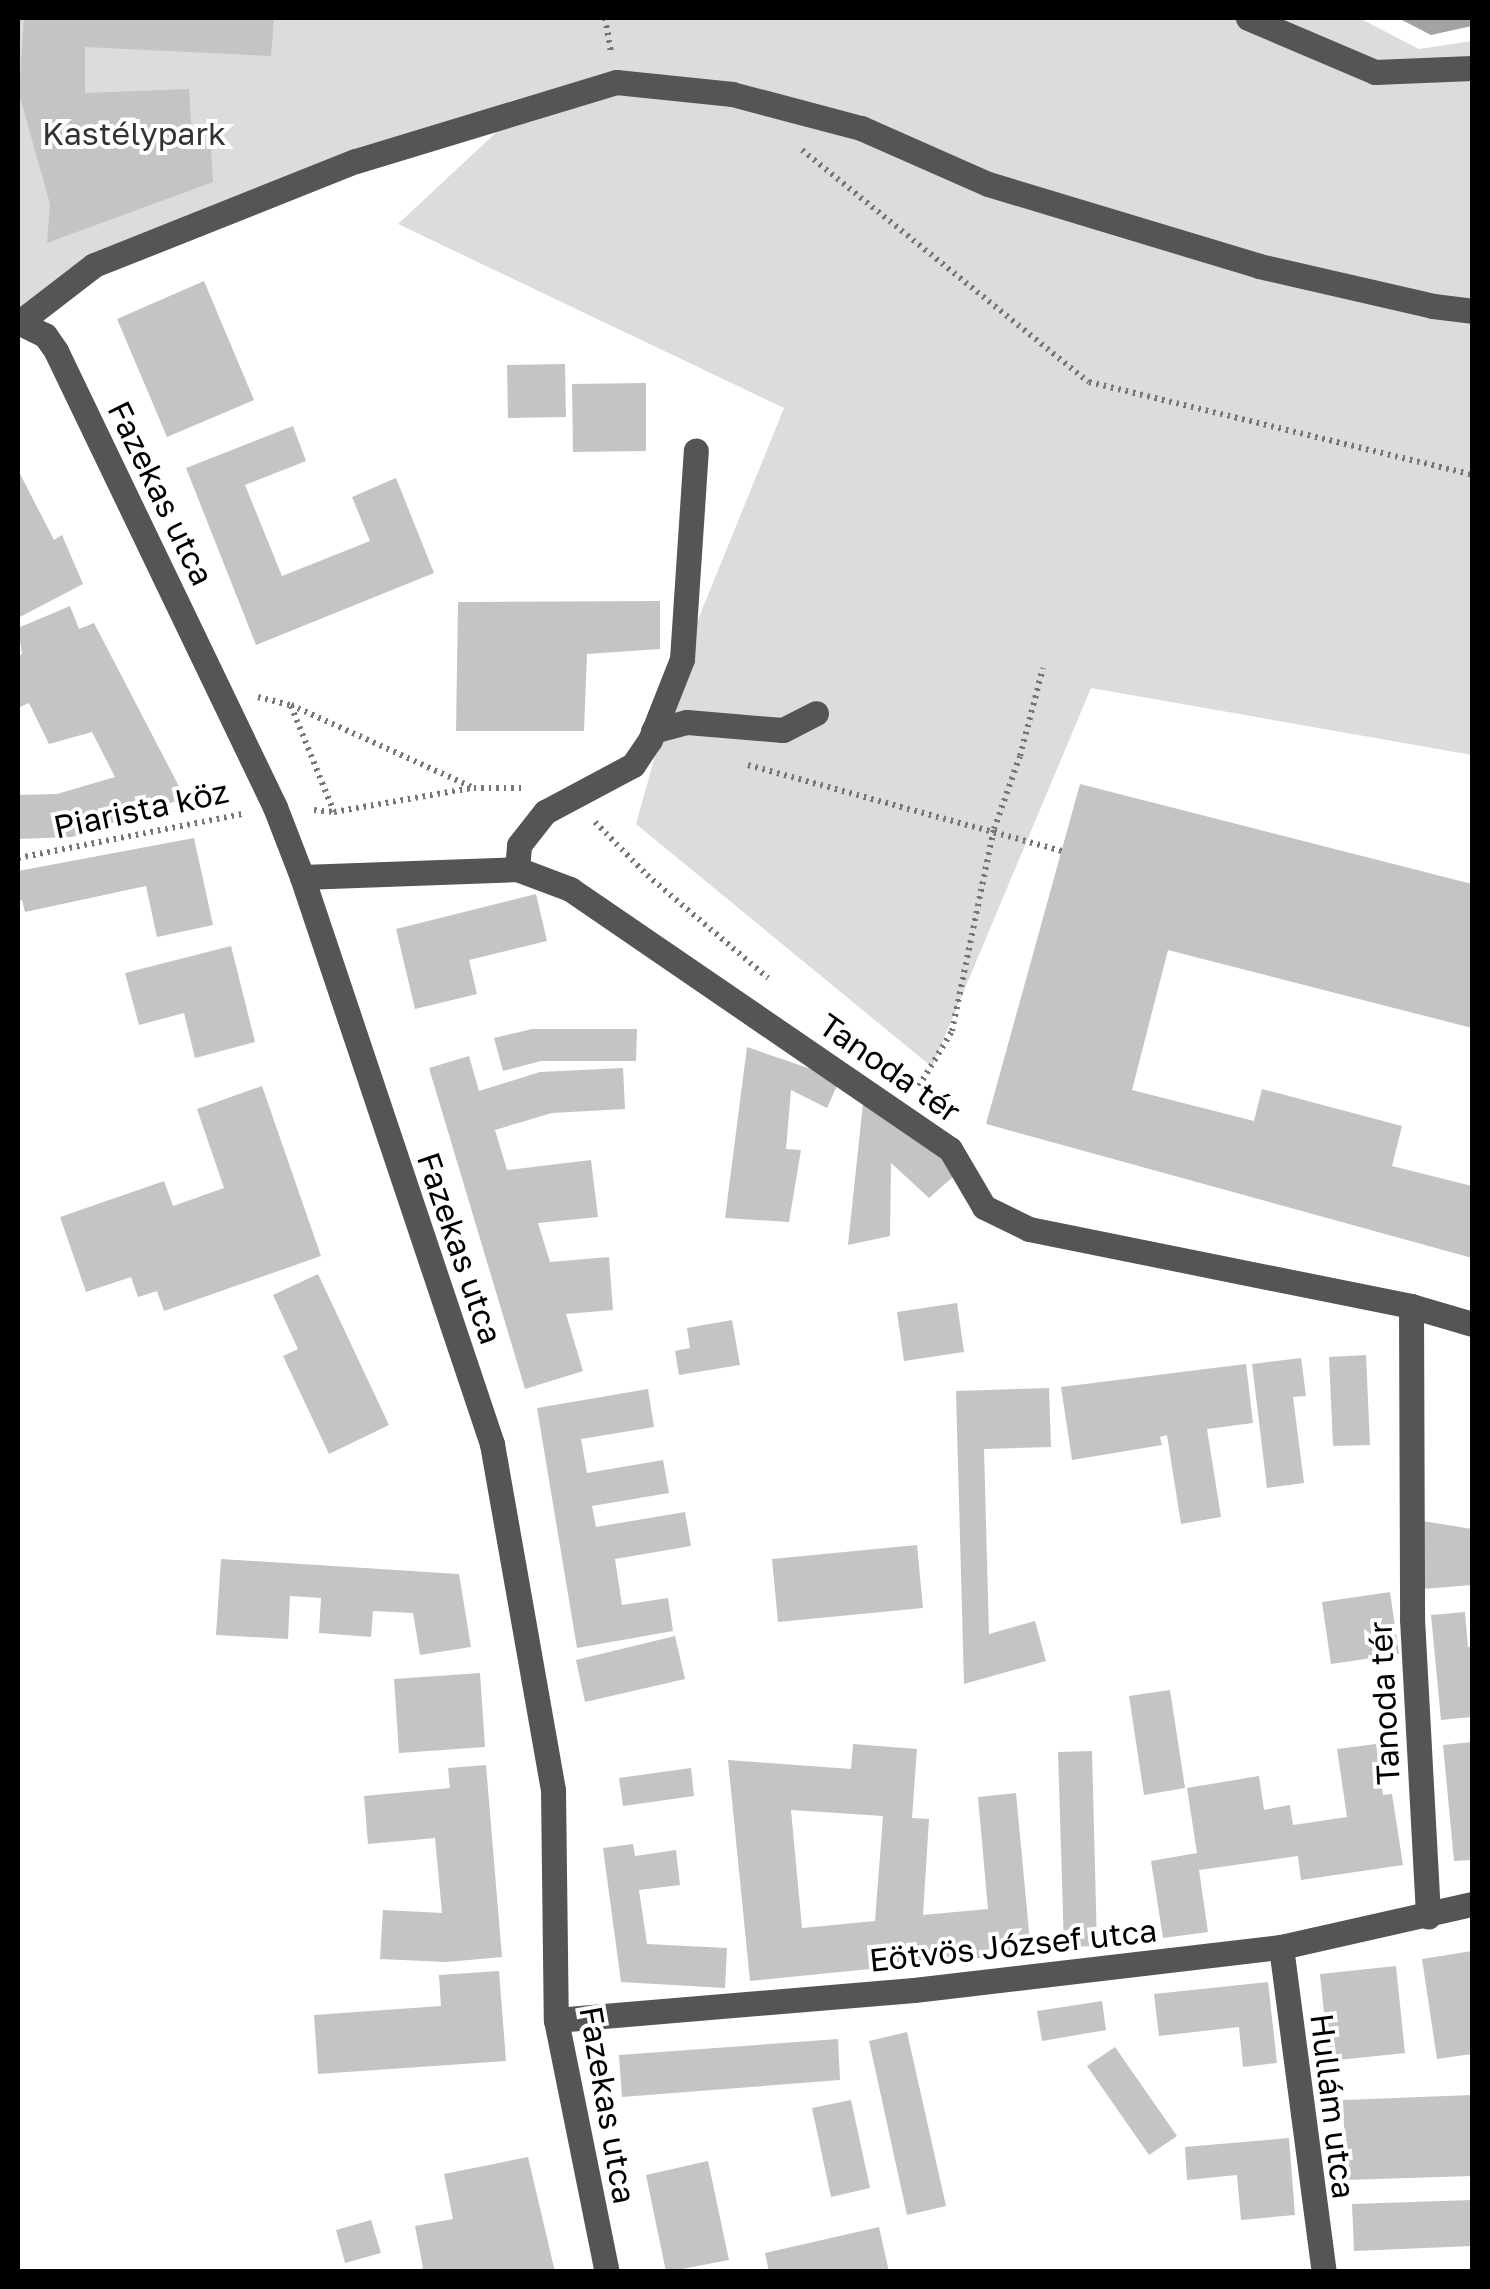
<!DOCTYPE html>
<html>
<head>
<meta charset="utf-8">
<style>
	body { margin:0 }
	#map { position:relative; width:1490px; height:2289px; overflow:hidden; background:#fff; font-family:"Golos Text",sans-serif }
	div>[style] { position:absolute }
	.green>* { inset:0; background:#dcdcdc }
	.water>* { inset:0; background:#a3a3a3 }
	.building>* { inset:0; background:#c4c4c4 }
	.path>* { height:6px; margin-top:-3px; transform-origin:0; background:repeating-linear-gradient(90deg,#777 0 2.5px,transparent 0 7.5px) }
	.minor>* { height:25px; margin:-12.5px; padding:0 12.5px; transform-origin:12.5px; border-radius:12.5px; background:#555 }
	span { translate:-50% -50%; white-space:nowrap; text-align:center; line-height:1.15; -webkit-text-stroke:8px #fff; paint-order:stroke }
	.park-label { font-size:32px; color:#333 }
	.street-label { font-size:32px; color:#000 }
	.frame { position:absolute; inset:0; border:20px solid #000; pointer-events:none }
</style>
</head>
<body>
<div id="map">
	<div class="green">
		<div style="clip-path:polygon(18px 18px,1359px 18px,1419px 49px,1472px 41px,1472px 755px,1091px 688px,932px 1067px,636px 824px,682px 659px,784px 408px,398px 224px,517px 113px,356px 161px,18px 308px)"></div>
	</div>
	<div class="water">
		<div style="clip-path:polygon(1398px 18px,1472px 18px,1472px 26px,1431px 35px)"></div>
	</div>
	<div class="building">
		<div style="clip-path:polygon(24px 18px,274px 18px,271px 56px,85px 47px,85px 93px,189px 89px,192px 138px,211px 148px,213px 182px,47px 243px,50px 204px,19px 94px)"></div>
		<div style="clip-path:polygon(204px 281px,254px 400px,167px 437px,117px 319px)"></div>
		<div style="clip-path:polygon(565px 364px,566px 417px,508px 418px,507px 365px)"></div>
		<div style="clip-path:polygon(646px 383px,646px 451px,573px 452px,572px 384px)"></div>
		<div style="clip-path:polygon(293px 426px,306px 461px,245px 485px,282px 576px,370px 541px,352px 497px,396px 478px,434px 573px,256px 645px,186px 468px)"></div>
		<div style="clip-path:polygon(18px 470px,54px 540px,62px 535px,83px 584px,18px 618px)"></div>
		<div style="clip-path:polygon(660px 601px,660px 649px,587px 654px,584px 731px,456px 731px,458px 602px)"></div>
		<div style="clip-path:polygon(70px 606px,79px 629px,94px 623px,185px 798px,72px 837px,18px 839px,18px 795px,57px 794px,115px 777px,92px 732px,49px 744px,29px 703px,18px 708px,18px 656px,22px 654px,18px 628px)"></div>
		<div style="clip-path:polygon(1080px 784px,1472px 884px,1472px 1028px,1168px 950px,1132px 1090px,1254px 1121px,1262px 1089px,1402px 1126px,1392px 1166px,1472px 1186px,1472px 1258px,986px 1124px)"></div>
		<div style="clip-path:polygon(194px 838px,213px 925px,157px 937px,146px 886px,25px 912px,22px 900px,18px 901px,18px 871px)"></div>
		<div style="clip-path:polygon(536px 894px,547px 941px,469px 960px,477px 994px,415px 1009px,396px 929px)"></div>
		<div style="clip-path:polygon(231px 946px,255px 1042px,195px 1058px,184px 1013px,139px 1025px,125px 973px)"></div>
		<div style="clip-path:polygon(532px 1029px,637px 1029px,636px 1061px,541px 1061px,503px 1071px,494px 1038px)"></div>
		<div style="clip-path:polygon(747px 1047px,840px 1079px,827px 1108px,791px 1090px,786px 1149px,801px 1150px,789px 1222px,725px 1218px)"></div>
		<div style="clip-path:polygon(469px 1056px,479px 1091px,540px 1072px,623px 1068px,625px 1109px,552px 1113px,495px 1130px,507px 1170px,591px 1160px,598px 1217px,538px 1223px,550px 1262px,609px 1257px,613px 1310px,566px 1314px,583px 1371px,525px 1389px,429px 1068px)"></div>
		<div style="clip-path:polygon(262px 1086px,321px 1256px,164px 1311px,157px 1291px,138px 1297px,131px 1277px,86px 1292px,60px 1217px,164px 1181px,173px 1206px,224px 1188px,197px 1109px)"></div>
		<div style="clip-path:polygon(863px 1103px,963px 1168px,929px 1198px,891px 1163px,890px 1236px,848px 1245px)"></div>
		<div style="clip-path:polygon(318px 1274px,389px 1425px,329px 1454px,283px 1356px,298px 1349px,273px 1295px)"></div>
		<div style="clip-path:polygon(957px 1303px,964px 1352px,904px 1361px,897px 1312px)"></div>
		<div style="clip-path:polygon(732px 1320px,740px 1365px,679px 1375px,675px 1351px,690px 1348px,687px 1328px)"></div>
		<div style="clip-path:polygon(1366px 1355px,1370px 1445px,1333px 1446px,1329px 1357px)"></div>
		<div style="clip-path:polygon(1301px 1358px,1306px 1396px,1293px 1397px,1304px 1483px,1267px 1488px,1252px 1364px)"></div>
		<div style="clip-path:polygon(1246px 1364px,1253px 1423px,1207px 1429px,1221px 1517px,1181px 1524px,1167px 1435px,1160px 1437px,1162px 1445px,1072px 1460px,1061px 1387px)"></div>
		<div style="clip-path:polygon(1049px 1388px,1051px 1447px,984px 1449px,989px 1634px,1035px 1621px,1046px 1661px,964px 1684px,956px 1391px)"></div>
		<div style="clip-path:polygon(648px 1389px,654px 1427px,581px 1439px,587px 1473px,663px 1460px,669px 1493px,592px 1506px,596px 1527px,685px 1512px,691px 1546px,615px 1559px,622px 1605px,668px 1598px,673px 1631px,577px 1648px,537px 1408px)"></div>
		<div style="clip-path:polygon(1417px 1520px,1472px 1529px,1472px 1585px,1423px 1589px)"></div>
		<div style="clip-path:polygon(917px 1545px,923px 1608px,778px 1622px,772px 1559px)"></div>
		<div style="clip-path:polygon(221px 1559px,459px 1574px,471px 1647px,420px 1655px,413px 1613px,373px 1611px,371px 1637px,319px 1633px,321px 1598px,290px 1596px,288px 1639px,216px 1635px)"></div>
		<div style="clip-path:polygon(1390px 1592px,1399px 1654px,1331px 1664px,1322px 1602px)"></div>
		<div style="clip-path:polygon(1465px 1612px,1468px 1647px,1472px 1647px,1472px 1717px,1441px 1720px,1431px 1615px)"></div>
		<div style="clip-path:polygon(675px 1636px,685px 1679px,585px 1702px,576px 1660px)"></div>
		<div style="clip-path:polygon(480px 1673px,485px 1747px,399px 1753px,394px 1679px)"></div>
		<div style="clip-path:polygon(1170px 1690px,1185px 1788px,1144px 1795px,1129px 1696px)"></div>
		<div style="clip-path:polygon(1472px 1742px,1472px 1860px,1454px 1861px,1443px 1745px)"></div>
		<div style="clip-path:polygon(evenodd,853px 1744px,917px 1749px,912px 1818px,929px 1819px,923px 1915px,988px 1909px,978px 1797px,1016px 1793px,1031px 1953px,750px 1981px,728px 1760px,851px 1769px,853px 1744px,791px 1810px,883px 1816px,875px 1921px,802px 1928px,791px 1810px)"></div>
		<div style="clip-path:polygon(1376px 1744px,1383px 1795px,1392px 1794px,1403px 1865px,1301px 1880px,1298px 1856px,1199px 1870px,1208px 1932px,1163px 1938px,1151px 1861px,1197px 1853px,1187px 1788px,1259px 1776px,1264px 1810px,1290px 1805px,1293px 1825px,1347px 1817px,1337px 1749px)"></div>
		<div style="clip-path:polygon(1092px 1751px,1097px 1946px,1064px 1947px,1058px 1752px)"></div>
		<div style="clip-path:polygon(486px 1765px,502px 1957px,446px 1962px,380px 1959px,383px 1910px,442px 1913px,435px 1838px,368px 1844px,364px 1796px,450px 1788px,448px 1768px)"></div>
		<div style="clip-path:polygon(691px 1768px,694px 1796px,623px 1806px,619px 1778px)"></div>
		<div style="clip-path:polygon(633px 1844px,635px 1856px,676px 1850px,680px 1885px,639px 1890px,647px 1944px,727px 1948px,725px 1988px,621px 1982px,603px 1848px)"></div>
		<div style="clip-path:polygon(1472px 1951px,1472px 2054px,1437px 2059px,1422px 1959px)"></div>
		<div style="clip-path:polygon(1396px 1966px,1405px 2053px,1329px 2061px,1320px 1974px)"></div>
		<div style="clip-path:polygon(499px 1971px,506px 2061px,318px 2074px,314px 2015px,441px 2006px,439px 1975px)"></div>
		<div style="clip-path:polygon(1268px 1982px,1277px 2063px,1243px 2067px,1239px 2027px,1159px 2036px,1154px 1994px)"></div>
		<div style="clip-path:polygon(1102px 2001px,1106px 2030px,1042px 2041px,1037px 2011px)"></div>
		<div style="clip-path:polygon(907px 2032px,946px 2206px,907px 2215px,869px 2041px)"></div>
		<div style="clip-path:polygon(838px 2039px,840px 2080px,622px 2097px,619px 2055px)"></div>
		<div style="clip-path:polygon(1115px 2047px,1177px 2136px,1149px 2155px,1087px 2066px)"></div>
		<div style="clip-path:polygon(1472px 2095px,1472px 2176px,1346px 2180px,1343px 2100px)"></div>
		<div style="clip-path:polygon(851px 2100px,870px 2188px,831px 2197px,812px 2108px)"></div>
		<div style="clip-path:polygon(1289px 2138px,1295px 2215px,1241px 2220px,1237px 2175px,1187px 2180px,1185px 2147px)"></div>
		<div style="clip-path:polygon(528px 2157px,555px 2272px,412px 2272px,423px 2268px,415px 2226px,453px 2219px,444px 2174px)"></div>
		<div style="clip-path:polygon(708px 2161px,729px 2260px,666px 2272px,646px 2175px)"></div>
		<div style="clip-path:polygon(1472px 2200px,1472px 2246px,1354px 2251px,1352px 2204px)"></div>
		<div style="clip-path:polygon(371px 2220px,381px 2253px,345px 2263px,336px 2230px)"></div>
		<div style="clip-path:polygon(879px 2227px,889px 2272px,769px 2272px,765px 2253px)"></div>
	</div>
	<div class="path">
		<div style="left:605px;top:18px;width:34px;rotate:80deg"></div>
		<div style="left:802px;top:150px;width:369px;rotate:39deg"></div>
		<div style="left:1089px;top:382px;width:394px;rotate:13.6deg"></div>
		<div style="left:258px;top:697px;width:34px;rotate:14deg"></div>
		<div style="left:291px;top:705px;width:201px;rotate:24.4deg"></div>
		<div style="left:474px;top:788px;width:48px"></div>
		<div style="left:291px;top:706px;width:114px;rotate:67.9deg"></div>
		<div style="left:334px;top:812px;width:139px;rotate:-9.9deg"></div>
		<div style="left:748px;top:765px;width:327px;rotate:15.3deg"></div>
		<div style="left:314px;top:810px;width:20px;rotate:6deg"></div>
		<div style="left:595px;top:822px;width:74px;rotate:45.5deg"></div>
		<div style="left:647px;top:875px;width:159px;rotate:40.4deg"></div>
		<div style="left:18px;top:858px;width:228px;rotate:-11.1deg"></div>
		<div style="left:919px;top:1086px;width:64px;rotate:-59deg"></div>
		<div style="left:952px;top:1031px;width:206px;rotate:-78.3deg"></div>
		<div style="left:994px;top:829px;width:77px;rotate:-70.4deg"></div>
		<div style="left:1020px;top:756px;width:91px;rotate:-75.4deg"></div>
	</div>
	<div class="minor">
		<div style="left:1248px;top:18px;width:138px;rotate:23deg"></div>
		<div style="left:1375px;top:72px;width:97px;rotate:-2.4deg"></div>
		<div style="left:18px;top:322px;width:30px;rotate:26deg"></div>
		<div style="left:45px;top:335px;width:19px;rotate:55deg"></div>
		<div style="left:56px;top:351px;width:506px;rotate:64.35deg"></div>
		<div style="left:275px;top:807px;width:75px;rotate:68.9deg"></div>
		<div style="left:302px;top:877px;width:598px;rotate:71.47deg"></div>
		<div style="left:492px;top:1444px;width:351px;rotate:80deg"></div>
		<div style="left:553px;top:1790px;width:230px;rotate:89.3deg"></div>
		<div style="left:556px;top:2020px;width:257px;rotate:78.6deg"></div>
		<div style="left:20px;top:322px;width:93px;rotate:-37.6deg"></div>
		<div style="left:94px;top:265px;width:282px;rotate:-21.7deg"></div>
		<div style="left:356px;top:161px;width:272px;rotate:-16.9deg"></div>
		<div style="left:616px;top:82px;width:117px;rotate:5.9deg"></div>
		<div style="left:732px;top:94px;width:133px;rotate:14.8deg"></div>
		<div style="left:861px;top:128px;width:139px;rotate:23.8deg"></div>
		<div style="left:988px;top:184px;width:283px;rotate:16.8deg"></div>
		<div style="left:1259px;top:266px;width:179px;rotate:12.9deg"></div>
		<div style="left:1433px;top:306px;width:39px;rotate:7deg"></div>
		<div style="left:653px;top:731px;width:35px;rotate:-15deg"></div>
		<div style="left:687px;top:722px;width:96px;rotate:4.8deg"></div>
		<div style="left:783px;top:730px;width:37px;rotate:-27deg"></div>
		<div style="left:517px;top:869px;width:24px;rotate:-85deg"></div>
		<div style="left:519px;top:845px;width:42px;rotate:-51.8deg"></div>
		<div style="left:545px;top:812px;width:100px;rotate:-28.1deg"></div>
		<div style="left:633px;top:765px;width:30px;rotate:-56deg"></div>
		<div style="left:650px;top:740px;width:87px;rotate:-68.4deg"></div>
		<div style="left:682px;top:659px;width:209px;rotate:-86.2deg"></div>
		<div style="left:302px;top:877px;width:215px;rotate:-2.1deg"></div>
		<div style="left:517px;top:869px;width:57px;rotate:20.7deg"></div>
		<div style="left:570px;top:889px;width:460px;rotate:34.4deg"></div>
		<div style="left:950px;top:1149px;width:67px;rotate:59.6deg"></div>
		<div style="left:984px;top:1207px;width:50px;rotate:26.1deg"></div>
		<div style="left:1029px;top:1229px;width:390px;rotate:11.4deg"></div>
		<div style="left:1411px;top:1306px;width:64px;rotate:16.4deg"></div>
		<div style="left:1411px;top:1306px;width:313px;rotate:89.8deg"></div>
		<div style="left:1412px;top:1619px;width:298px;rotate:86.9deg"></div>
		<div style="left:1281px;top:1947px;width:328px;rotate:82.5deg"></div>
		<div style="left:556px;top:2020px;width:359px;rotate:-4.8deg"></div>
		<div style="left:914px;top:1990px;width:370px;rotate:-6.7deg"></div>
		<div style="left:1281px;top:1947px;width:196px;rotate:-12.7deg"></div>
	</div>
	<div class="park-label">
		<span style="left:134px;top:133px">Kastélypark</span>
	</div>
	<div class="street-label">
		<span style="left:161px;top:493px;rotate:64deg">Fazekas utca</span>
		<span style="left:141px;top:809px;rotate:-12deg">Piarista köz</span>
		<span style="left:890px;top:1068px;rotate:35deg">Tanoda tér</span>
		<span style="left:460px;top:1248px;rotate:71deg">Fazekas utca</span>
		<span style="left:1384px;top:1703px;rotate:-93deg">Tanoda tér</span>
		<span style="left:1013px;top:1945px;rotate:-6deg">Eötvös József utca</span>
		<span style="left:608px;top:2105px;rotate:80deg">Fazekas utca</span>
		<span style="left:1333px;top:2106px;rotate:83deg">Hullám utca</span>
	</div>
	<div class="frame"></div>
</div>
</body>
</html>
